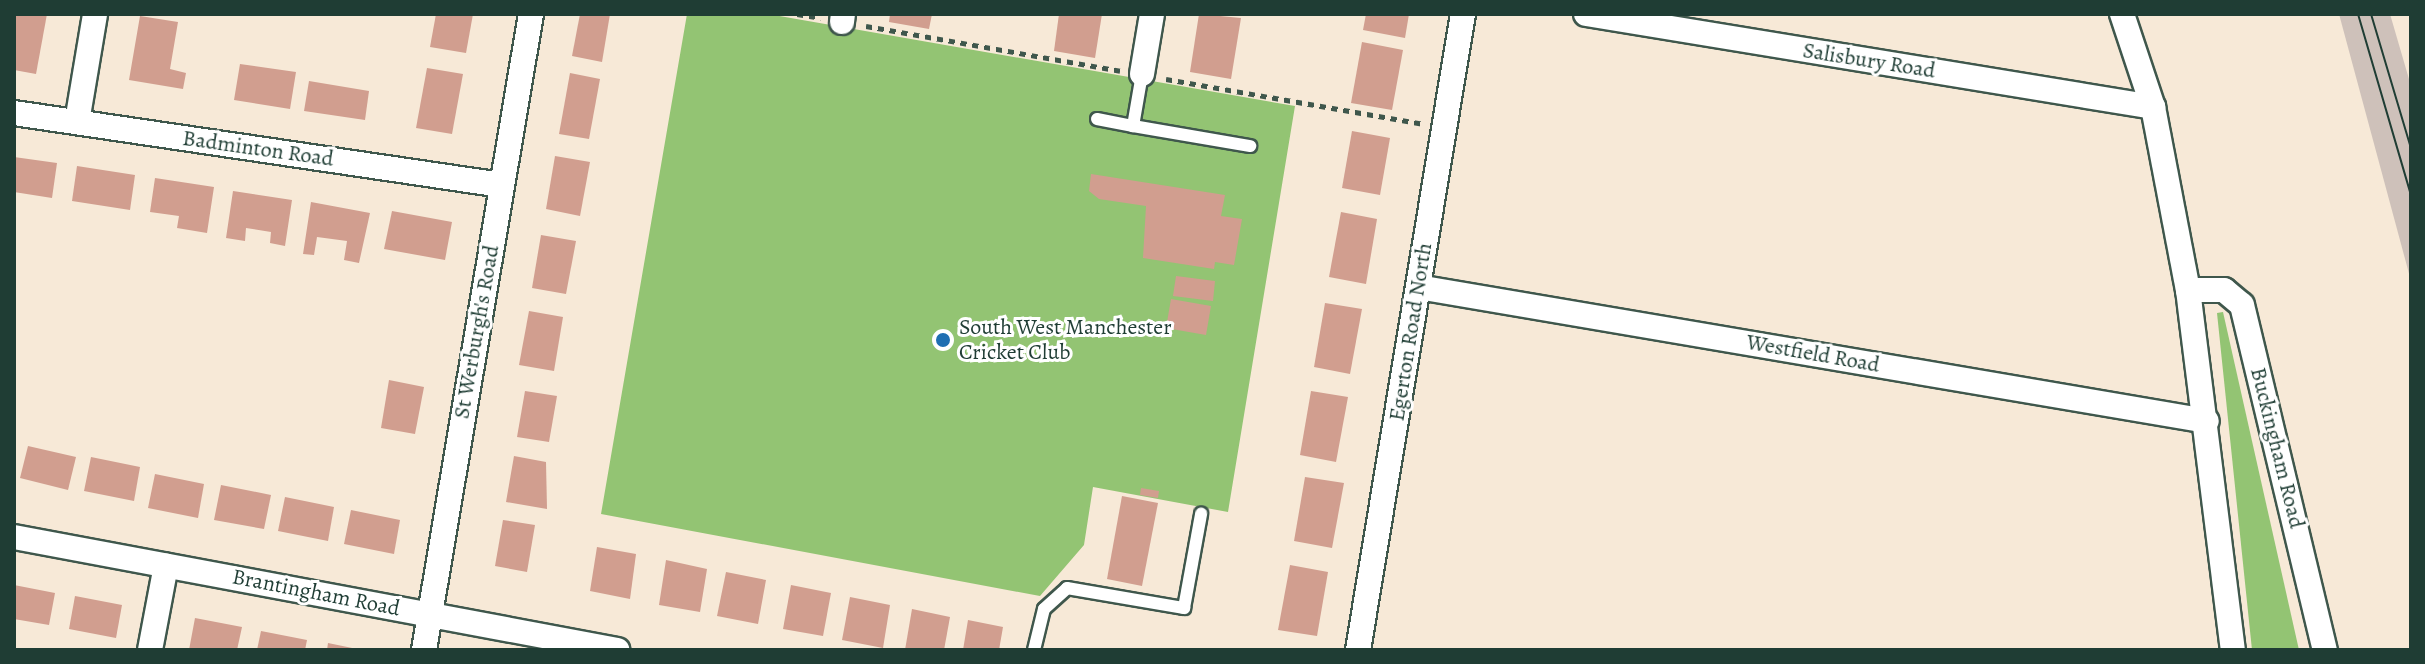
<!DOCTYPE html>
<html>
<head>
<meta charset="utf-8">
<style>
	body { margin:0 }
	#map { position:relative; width:2425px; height:664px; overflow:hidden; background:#f7e9d7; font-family:Alegreya,serif }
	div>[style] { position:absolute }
	.industrial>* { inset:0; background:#cec1ba }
	.green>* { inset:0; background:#93c473 }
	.building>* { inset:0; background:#d19e8f }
	.path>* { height:5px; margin-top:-2.5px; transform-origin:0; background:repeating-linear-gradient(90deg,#3f574c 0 6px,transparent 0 12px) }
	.roads { filter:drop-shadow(2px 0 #3f574c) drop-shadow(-2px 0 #3f574c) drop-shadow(0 2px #3f574c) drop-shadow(0 -2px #3f574c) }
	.service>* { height:12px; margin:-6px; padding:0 6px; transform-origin:6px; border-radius:6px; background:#fff }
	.minor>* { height:24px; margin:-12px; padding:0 12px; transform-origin:12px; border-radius:12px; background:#fff }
	.tram>* { height:2px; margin:-1px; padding:0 1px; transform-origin:1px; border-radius:1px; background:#1f3d34 }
	.dots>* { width:22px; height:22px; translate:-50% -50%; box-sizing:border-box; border:4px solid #fff; border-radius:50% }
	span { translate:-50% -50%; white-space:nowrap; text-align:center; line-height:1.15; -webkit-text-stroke:6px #fff; paint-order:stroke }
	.street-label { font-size:22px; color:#1f3d34 }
	.poi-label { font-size:22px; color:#1f3d34 }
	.left { translate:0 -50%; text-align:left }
	.frame { position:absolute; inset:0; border:16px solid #1f3d34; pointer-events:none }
</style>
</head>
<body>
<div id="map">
	<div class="industrial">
		<div style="clip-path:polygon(2339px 14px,2390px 14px,2411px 86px,2411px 281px)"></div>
	</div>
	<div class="green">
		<div style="clip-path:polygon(687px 14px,768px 14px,1295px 106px,1228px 512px,1093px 487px,1084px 545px,1040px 596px,601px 514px)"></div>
		<div style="clip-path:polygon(2223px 312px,2299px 650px,2252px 650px,2217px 313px)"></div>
	</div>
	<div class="building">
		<div style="clip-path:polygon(14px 14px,47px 14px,36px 74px,14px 70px)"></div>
		<div style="clip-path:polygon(436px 14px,473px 14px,466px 53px,430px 47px)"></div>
		<div style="clip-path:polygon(580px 14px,610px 14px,602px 62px,572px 56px)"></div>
		<div style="clip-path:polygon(890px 14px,932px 14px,929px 29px,889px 22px)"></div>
		<div style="clip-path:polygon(1059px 14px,1102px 14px,1095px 58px,1054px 51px)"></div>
		<div style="clip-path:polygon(1199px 14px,1241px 18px,1231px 79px,1190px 72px)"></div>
		<div style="clip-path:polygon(1366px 14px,1409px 14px,1405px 38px,1363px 30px)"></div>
		<div style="clip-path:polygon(140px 16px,178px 22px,170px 69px,186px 73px,183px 89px,129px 80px)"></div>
		<div style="clip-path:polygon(1362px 42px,1403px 50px,1392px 110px,1351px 103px)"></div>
		<div style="clip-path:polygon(240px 64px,296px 72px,290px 109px,234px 100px)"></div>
		<div style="clip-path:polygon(427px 68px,463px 74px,452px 134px,416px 128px)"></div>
		<div style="clip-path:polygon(570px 73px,600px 79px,589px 139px,559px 134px)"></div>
		<div style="clip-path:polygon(309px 81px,369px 91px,365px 120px,304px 111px)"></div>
		<div style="clip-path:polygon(1352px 131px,1390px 138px,1380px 195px,1342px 188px)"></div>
		<div style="clip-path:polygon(555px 156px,590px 162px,580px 216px,546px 209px)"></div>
		<div style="clip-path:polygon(14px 157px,57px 163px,52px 198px,14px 192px)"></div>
		<div style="clip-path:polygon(77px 166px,135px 175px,130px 210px,72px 201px)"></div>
		<div style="clip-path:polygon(1091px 174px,1225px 195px,1221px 216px,1242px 219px,1234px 265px,1215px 262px,1214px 269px,1143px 258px,1146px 206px,1099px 199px,1089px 191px)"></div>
		<div style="clip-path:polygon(155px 178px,214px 187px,207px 233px,177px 228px,179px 216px,150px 212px)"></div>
		<div style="clip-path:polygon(233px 191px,292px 200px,285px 246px,270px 243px,271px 232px,246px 228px,245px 241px,226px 238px)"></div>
		<div style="clip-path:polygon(311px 202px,370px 213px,359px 263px,344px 260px,347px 241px,317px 237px,314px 255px,303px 254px)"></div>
		<div style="clip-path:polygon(392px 211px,452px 222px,445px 260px,384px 249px)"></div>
		<div style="clip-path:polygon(1341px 212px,1377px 219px,1366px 284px,1329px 277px)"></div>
		<div style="clip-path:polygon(541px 235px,576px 241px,566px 294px,532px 288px)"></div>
		<div style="clip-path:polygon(1176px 276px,1215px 281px,1213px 301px,1173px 296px)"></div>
		<div style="clip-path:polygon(1171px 299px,1211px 306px,1206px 335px,1166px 328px)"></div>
		<div style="clip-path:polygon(1325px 303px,1362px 309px,1350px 374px,1314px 367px)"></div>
		<div style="clip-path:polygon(529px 311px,563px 317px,554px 371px,519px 365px)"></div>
		<div style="clip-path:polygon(389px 380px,424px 387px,415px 434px,381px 428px)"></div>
		<div style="clip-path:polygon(525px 391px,557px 396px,549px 442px,517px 437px)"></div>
		<div style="clip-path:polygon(1311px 391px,1348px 397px,1336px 462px,1300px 455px)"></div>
		<div style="clip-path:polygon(28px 446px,76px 457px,68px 490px,20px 478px)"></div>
		<div style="clip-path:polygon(514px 456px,546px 462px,547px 509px,506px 502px)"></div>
		<div style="clip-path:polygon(91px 457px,140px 467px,134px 501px,84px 491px)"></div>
		<div style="clip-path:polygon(155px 474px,204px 484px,198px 518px,148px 508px)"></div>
		<div style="clip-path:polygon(1305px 477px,1344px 483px,1332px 548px,1294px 541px)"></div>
		<div style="clip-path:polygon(221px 485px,271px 495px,264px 529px,214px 520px)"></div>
		<div style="clip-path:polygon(1141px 488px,1159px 491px,1158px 498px,1140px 495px)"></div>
		<div style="clip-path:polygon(1122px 496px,1158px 503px,1142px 586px,1107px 579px)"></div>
		<div style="clip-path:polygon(285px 497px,334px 507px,328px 541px,278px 531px)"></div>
		<div style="clip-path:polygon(351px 510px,400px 520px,394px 554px,344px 544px)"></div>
		<div style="clip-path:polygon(503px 520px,535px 525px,527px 572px,495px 566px)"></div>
		<div style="clip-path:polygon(597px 547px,636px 554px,630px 599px,590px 591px)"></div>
		<div style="clip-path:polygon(666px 560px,707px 569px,700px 612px,659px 605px)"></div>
		<div style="clip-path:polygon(1290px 565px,1328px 572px,1317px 636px,1278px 630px)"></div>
		<div style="clip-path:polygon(726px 572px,766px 580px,758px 624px,717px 616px)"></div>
		<div style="clip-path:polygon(14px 585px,55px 593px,49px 625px,14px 619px)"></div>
		<div style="clip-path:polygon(791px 585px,831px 593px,823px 636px,783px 629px)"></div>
		<div style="clip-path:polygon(75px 596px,122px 605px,116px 638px,69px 629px)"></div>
		<div style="clip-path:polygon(850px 597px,890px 605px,883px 648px,842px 640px)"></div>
		<div style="clip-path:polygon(912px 609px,950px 617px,944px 650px,905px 650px)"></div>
		<div style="clip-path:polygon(195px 618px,242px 627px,237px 650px,189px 650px)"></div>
		<div style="clip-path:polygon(968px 620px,1003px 627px,999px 650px,963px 650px)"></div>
		<div style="clip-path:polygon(261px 631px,307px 640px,305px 650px,257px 650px)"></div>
		<div style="clip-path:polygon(328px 643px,357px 649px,357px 650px,327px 650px)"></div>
	</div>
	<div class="path">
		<div style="left:797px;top:14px;width:24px;rotate:9deg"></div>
		<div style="left:866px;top:26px;width:258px;rotate:10deg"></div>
		<div style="left:1166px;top:79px;width:262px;rotate:9.9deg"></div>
	</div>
	<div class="roads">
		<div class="service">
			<div style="left:1142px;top:74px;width:53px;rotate:99.8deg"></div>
			<div style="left:1133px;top:126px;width:119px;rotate:9.7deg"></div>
			<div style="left:1097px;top:119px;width:37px;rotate:11deg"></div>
			<div style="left:1034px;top:650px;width:42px;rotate:-76.3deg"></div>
			<div style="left:1044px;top:609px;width:31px;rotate:-42deg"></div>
			<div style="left:1067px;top:588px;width:119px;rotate:9.7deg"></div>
			<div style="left:1184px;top:608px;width:96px;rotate:-79.7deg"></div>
		</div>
		<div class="minor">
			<div style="left:1586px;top:14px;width:575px;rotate:9.31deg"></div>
			<div style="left:2122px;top:14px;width:98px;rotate:71.6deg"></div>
			<div style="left:2153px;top:107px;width:186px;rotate:79.2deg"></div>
			<div style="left:2188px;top:290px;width:363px;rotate:82.9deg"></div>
			<div style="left:842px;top:22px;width:8px;rotate:-83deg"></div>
			<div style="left:1142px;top:74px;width:61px;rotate:-80.5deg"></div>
			<div style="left:14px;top:113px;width:493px;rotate:8.4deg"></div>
			<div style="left:77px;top:122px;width:109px;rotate:-80.5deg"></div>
			<div style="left:1418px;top:287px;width:800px;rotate:9.64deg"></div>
			<div style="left:2188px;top:290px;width:36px"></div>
			<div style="left:2224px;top:290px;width:23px;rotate:40deg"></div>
			<div style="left:2242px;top:305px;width:355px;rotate:76.5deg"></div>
			<div style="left:14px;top:537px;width:614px;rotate:10.6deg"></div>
			<div style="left:150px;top:650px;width:86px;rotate:-79.3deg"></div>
			<div style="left:424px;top:650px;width:645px;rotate:-80.45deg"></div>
			<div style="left:1358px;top:650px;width:645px;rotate:-80.63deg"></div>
		</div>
	</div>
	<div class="tram">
		<div style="left:2358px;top:14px;width:189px;rotate:73.7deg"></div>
		<div style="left:2371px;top:14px;width:140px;rotate:73.4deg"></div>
	</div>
	<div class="dots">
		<div style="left:943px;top:340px;background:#1f6fb2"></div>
	</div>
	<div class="street-label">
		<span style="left:1869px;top:61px;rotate:9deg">Salisbury Road</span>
		<span style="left:258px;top:149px;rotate:8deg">Badminton Road</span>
		<span style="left:477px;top:332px;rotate:-80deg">St Werburgh's Road</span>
		<span style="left:1411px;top:332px;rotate:-81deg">Egerton Road North</span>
		<span style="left:1813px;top:354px;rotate:10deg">Westfield Road</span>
		<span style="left:2277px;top:448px;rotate:76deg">Buckingham Road</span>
		<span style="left:316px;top:593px;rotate:11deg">Brantingham Road</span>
	</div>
	<div class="poi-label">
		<span class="left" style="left:959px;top:340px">South West Manchester<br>Cricket Club</span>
	</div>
	<div class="frame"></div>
</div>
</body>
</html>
